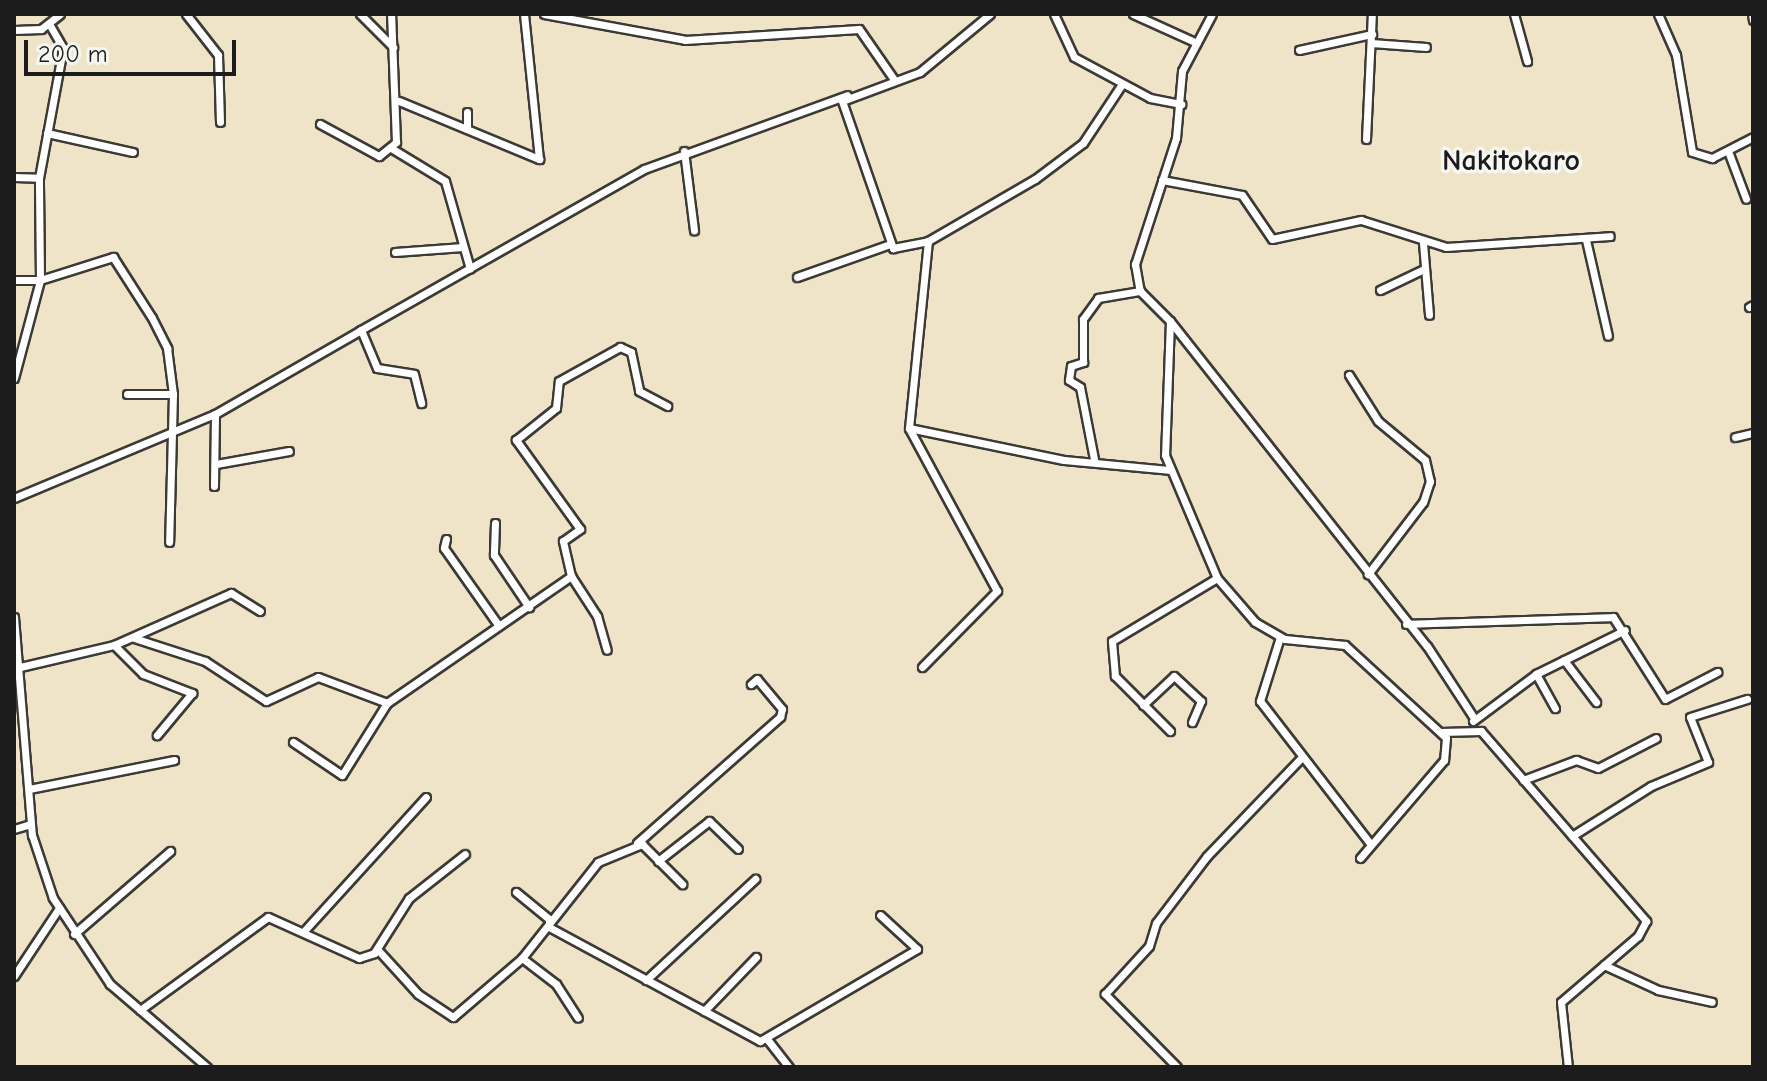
<!DOCTYPE html>
<html>
<head>
<meta charset="utf-8">
<style>
	body { margin:0 }
	#map { position:relative; width:1767px; height:1081px; overflow:hidden; background:#efe4c8; font-family:"Comic Neue",sans-serif }
	div>[style] { position:absolute }
	.roads { filter:drop-shadow(2px 0 #3c3a36) drop-shadow(-2px 0 #3c3a36) drop-shadow(0 2px #3c3a36) drop-shadow(0 -2px #3c3a36) }
	.minor>* { height:7px; margin:-3.5px; padding:0 3.5px; transform-origin:3.5px; border-radius:3.5px; background:#fff }
	span { translate:-50% -50%; white-space:nowrap; text-align:center; line-height:1.15; -webkit-text-stroke:7px #f6f6f2; paint-order:stroke }
	.quarter-label { font-size:30px; color:#1c1c1c; font-weight:700 }
	.frame { position:absolute; inset:0; border:16px solid #1c1c1c; pointer-events:none }
	.scale { position:absolute; left:24px; top:40px; width:212px; height:36px; box-sizing:border-box; border:4px solid #1c1c1c; border-top:0; padding-left:10px; font-size:24px; line-height:28px; white-space:nowrap; color:#1c1c1c; -webkit-text-stroke:6px #f6f6f2; paint-order:stroke }
</style>
</head>
<body>
<div id="map">
	<div class="roads">
		<div class="minor">
			<div style="left:186px;top:14px;width:52px;rotate:52deg"></div>
			<div style="left:218px;top:55px;width:67px;rotate:88.3deg"></div>
			<div style="left:360px;top:14px;width:47px;rotate:45deg"></div>
			<div style="left:544px;top:14px;width:143px;rotate:10.4deg"></div>
			<div style="left:685px;top:40px;width:174px;rotate:-3.6deg"></div>
			<div style="left:859px;top:29px;width:63px;rotate:55.3deg"></div>
			<div style="left:990px;top:14px;width:91px;rotate:140.4deg"></div>
			<div style="left:920px;top:72px;width:83px;rotate:159.6deg"></div>
			<div style="left:842px;top:101px;width:156px;rotate:70.9deg"></div>
			<div style="left:893px;top:248px;width:36px;rotate:-11deg"></div>
			<div style="left:928px;top:241px;width:124px;rotate:-30.1deg"></div>
			<div style="left:1035px;top:179px;width:60px;rotate:-36.9deg"></div>
			<div style="left:1083px;top:143px;width:71px;rotate:-56.5deg"></div>
			<div style="left:1054px;top:14px;width:47px;rotate:65.1deg"></div>
			<div style="left:1074px;top:57px;width:86px;rotate:28.3deg"></div>
			<div style="left:1150px;top:98px;width:32px;rotate:11deg"></div>
			<div style="left:1133px;top:14px;width:70px;rotate:24.4deg"></div>
			<div style="left:1212px;top:14px;width:64px;rotate:117.8deg"></div>
			<div style="left:1182px;top:71px;width:67px;rotate:95.1deg"></div>
			<div style="left:1176px;top:138px;width:133px;rotate:108deg"></div>
			<div style="left:1135px;top:264px;width:27px;rotate:80deg"></div>
			<div style="left:1140px;top:291px;width:42px;rotate:45deg"></div>
			<div style="left:1170px;top:321px;width:134px;rotate:92.1deg"></div>
			<div style="left:1165px;top:455px;width:134px;rotate:67.1deg"></div>
			<div style="left:1217px;top:578px;width:58px;rotate:49.2deg"></div>
			<div style="left:1255px;top:622px;width:34px;rotate:30deg"></div>
			<div style="left:1285px;top:639px;width:60px;rotate:5.7deg"></div>
			<div style="left:1345px;top:645px;width:137px;rotate:42.6deg"></div>
			<div style="left:1446px;top:738px;width:22px;rotate:95deg"></div>
			<div style="left:1444px;top:760px;width:129px;rotate:130.6deg"></div>
			<div style="left:1514px;top:14px;width:49px;rotate:74.5deg"></div>
			<div style="left:1658px;top:14px;width:45px;rotate:66.3deg"></div>
			<div style="left:1676px;top:55px;width:98px;rotate:80.6deg"></div>
			<div style="left:1692px;top:152px;width:21px;rotate:17deg"></div>
			<div style="left:1712px;top:158px;width:46px;rotate:-27.1deg"></div>
			<div style="left:1752px;top:14px;width:6px;rotate:81deg"></div>
			<div style="left:14px;top:30px;width:27px;rotate:-2deg"></div>
			<div style="left:41px;top:29px;width:24px;rotate:-38deg"></div>
			<div style="left:1371px;top:43px;width:55px;rotate:4.2deg"></div>
			<div style="left:1299px;top:50px;width:75px;rotate:-12.4deg"></div>
			<div style="left:399px;top:101px;width:152px;rotate:22.5deg"></div>
			<div style="left:539px;top:159px;width:146px;rotate:-95.9deg"></div>
			<div style="left:320px;top:124px;width:67px;rotate:28.5deg"></div>
			<div style="left:379px;top:156px;width:22px;rotate:-39deg"></div>
			<div style="left:396px;top:142px;width:128px;rotate:-92.2deg"></div>
			<div style="left:467px;top:126px;width:14px;rotate:-90deg"></div>
			<div style="left:47px;top:133px;width:88px;rotate:12.5deg"></div>
			<div style="left:1366px;top:139px;width:125px;rotate:-87.3deg"></div>
			<div style="left:391px;top:148px;width:63px;rotate:31.4deg"></div>
			<div style="left:445px;top:181px;width:91px;rotate:74.1deg"></div>
			<div style="left:684px;top:151px;width:80px;rotate:82.8deg"></div>
			<div style="left:1728px;top:151px;width:51px;rotate:69.4deg"></div>
			<div style="left:14px;top:177px;width:25px;rotate:2deg"></div>
			<div style="left:1162px;top:180px;width:81px;rotate:10.6deg"></div>
			<div style="left:1242px;top:195px;width:53px;rotate:55.7deg"></div>
			<div style="left:1272px;top:239px;width:91px;rotate:-12.1deg"></div>
			<div style="left:1361px;top:220px;width:89px;rotate:17.6deg"></div>
			<div style="left:1446px;top:247px;width:164px;rotate:-3.8deg"></div>
			<div style="left:1586px;top:240px;width:98px;rotate:77.1deg"></div>
			<div style="left:1423px;top:243px;width:72px;rotate:85.2deg"></div>
			<div style="left:395px;top:252px;width:68px;rotate:-4.2deg"></div>
			<div style="left:797px;top:277px;width:99px;rotate:-19.5deg"></div>
			<div style="left:14px;top:280px;width:26px"></div>
			<div style="left:40px;top:280px;width:77px;rotate:-17.5deg"></div>
			<div style="left:113px;top:257px;width:72px;rotate:57.4deg"></div>
			<div style="left:152px;top:318px;width:34px;rotate:63deg"></div>
			<div style="left:167px;top:348px;width:46px;rotate:82.6deg"></div>
			<div style="left:173px;top:394px;width:148px;rotate:91.5deg"></div>
			<div style="left:1380px;top:290px;width:49px;rotate:-25.5deg"></div>
			<div style="left:1749px;top:307px;width:4px;rotate:-27deg"></div>
			<div style="left:1170px;top:321px;width:414px;rotate:51.7deg"></div>
			<div style="left:1427px;top:646px;width:86px;rotate:56.9deg"></div>
			<div style="left:359px;top:331px;width:328px;rotate:-29.6deg"></div>
			<div style="left:644px;top:169px;width:216px;rotate:-20deg"></div>
			<div style="left:1349px;top:375px;width:54px;rotate:57.8deg"></div>
			<div style="left:1378px;top:421px;width:61px;rotate:39.7deg"></div>
			<div style="left:1425px;top:460px;width:22px;rotate:77deg"></div>
			<div style="left:1430px;top:481px;width:22px;rotate:108deg"></div>
			<div style="left:1423px;top:502px;width:91px;rotate:127.4deg"></div>
			<div style="left:14px;top:378px;width:101px;rotate:-75.1deg"></div>
			<div style="left:40px;top:280px;width:102px;rotate:-90.6deg"></div>
			<div style="left:39px;top:178px;width:132px;rotate:-79.5deg"></div>
			<div style="left:63px;top:48px;width:28px;rotate:-120deg"></div>
			<div style="left:127px;top:394px;width:46px"></div>
			<div style="left:215px;top:414px;width:168px;rotate:-29.9deg"></div>
			<div style="left:361px;top:330px;width:41px;rotate:67.2deg"></div>
			<div style="left:377px;top:368px;width:37px;rotate:9deg"></div>
			<div style="left:414px;top:374px;width:30px;rotate:76deg"></div>
			<div style="left:909px;top:428px;width:158px;rotate:11.7deg"></div>
			<div style="left:1064px;top:460px;width:105px;rotate:5.4deg"></div>
			<div style="left:1735px;top:437px;width:18px;rotate:-13deg"></div>
			<div style="left:1094px;top:459px;width:73px;rotate:-101deg"></div>
			<div style="left:1080px;top:387px;width:13px;rotate:-148deg"></div>
			<div style="left:1069px;top:380px;width:14px;rotate:-82deg"></div>
			<div style="left:1071px;top:366px;width:13px;rotate:-18deg"></div>
			<div style="left:1083px;top:362px;width:43px;rotate:-90deg"></div>
			<div style="left:1083px;top:319px;width:26px;rotate:-54deg"></div>
			<div style="left:1098px;top:298px;width:43px;rotate:-9.5deg"></div>
			<div style="left:216px;top:464px;width:74px;rotate:-10.1deg"></div>
			<div style="left:14px;top:498px;width:218px;rotate:-22.7deg"></div>
			<div style="left:215px;top:414px;width:72px;rotate:90.8deg"></div>
			<div style="left:495px;top:523px;width:32px;rotate:92deg"></div>
			<div style="left:494px;top:555px;width:63px;rotate:56.1deg"></div>
			<div style="left:446px;top:539px;width:9px;rotate:103deg"></div>
			<div style="left:444px;top:548px;width:95px;rotate:54.8deg"></div>
			<div style="left:571px;top:576px;width:36px;rotate:-103deg"></div>
			<div style="left:563px;top:541px;width:21px;rotate:-35deg"></div>
			<div style="left:580px;top:529px;width:110px;rotate:-125.7deg"></div>
			<div style="left:516px;top:440px;width:51px;rotate:-38.7deg"></div>
			<div style="left:556px;top:408px;width:27px;rotate:-84deg"></div>
			<div style="left:559px;top:381px;width:70px;rotate:-29.1deg"></div>
			<div style="left:620px;top:347px;width:12px;rotate:24deg"></div>
			<div style="left:631px;top:352px;width:40px;rotate:78deg"></div>
			<div style="left:639px;top:391px;width:32px;rotate:28deg"></div>
			<div style="left:14px;top:617px;width:219px;rotate:85.3deg"></div>
			<div style="left:32px;top:835px;width:66px;rotate:71.6deg"></div>
			<div style="left:53px;top:898px;width:103px;rotate:56.5deg"></div>
			<div style="left:110px;top:984px;width:128px;rotate:40.6deg"></div>
			<div style="left:1406px;top:624px;width:207px;rotate:-1.9deg"></div>
			<div style="left:1613px;top:617px;width:97px;rotate:57.6deg"></div>
			<div style="left:1665px;top:699px;width:59px;rotate:-27.4deg"></div>
			<div style="left:1280px;top:637px;width:67px;rotate:107.4deg"></div>
			<div style="left:1260px;top:701px;width:178px;rotate:52.3deg"></div>
			<div style="left:134px;top:638px;width:75px;rotate:17.9deg"></div>
			<div style="left:205px;top:661px;width:73px;rotate:33.3deg"></div>
			<div style="left:266px;top:701px;width:57px;rotate:-24.8deg"></div>
			<div style="left:318px;top:677px;width:74px;rotate:20.6deg"></div>
			<div style="left:387px;top:703px;width:224px;rotate:-34.6deg"></div>
			<div style="left:571px;top:576px;width:48px;rotate:57deg"></div>
			<div style="left:597px;top:616px;width:35px;rotate:74deg"></div>
			<div style="left:114px;top:645px;width:41px;rotate:45deg"></div>
			<div style="left:143px;top:674px;width:53px;rotate:21.2deg"></div>
			<div style="left:192px;top:693px;width:55px;rotate:129.8deg"></div>
			<div style="left:1564px;top:660px;width:53px;rotate:52.7deg"></div>
			<div style="left:20px;top:667px;width:97px;rotate:-13.2deg"></div>
			<div style="left:114px;top:645px;width:128px;rotate:-24deg"></div>
			<div style="left:231px;top:593px;width:34px;rotate:32deg"></div>
			<div style="left:922px;top:667px;width:107px;rotate:-45.4deg"></div>
			<div style="left:997px;top:591px;width:185px;rotate:-118.4deg"></div>
			<div style="left:909px;top:428px;width:188px;rotate:-84.2deg"></div>
			<div style="left:1536px;top:674px;width:39px;rotate:61deg"></div>
			<div style="left:1143px;top:705px;width:42px;rotate:-43.1deg"></div>
			<div style="left:1174px;top:676px;width:37px;rotate:43deg"></div>
			<div style="left:1201px;top:701px;width:23px;rotate:113deg"></div>
			<div style="left:1473px;top:721px;width:79px;rotate:-36.7deg"></div>
			<div style="left:1536px;top:674px;width:99px;rotate:-26.3deg"></div>
			<div style="left:1170px;top:731px;width:78px;rotate:-135deg"></div>
			<div style="left:1115px;top:676px;width:35px;rotate:-95deg"></div>
			<div style="left:1112px;top:641px;width:122px;rotate:-31deg"></div>
			<div style="left:1441px;top:732px;width:40px;rotate:-1.4deg"></div>
			<div style="left:1481px;top:731px;width:252px;rotate:49deg"></div>
			<div style="left:1646px;top:921px;width:17px;rotate:118deg"></div>
			<div style="left:1638px;top:936px;width:101px;rotate:139.4deg"></div>
			<div style="left:1561px;top:1002px;width:65px;rotate:83.9deg"></div>
			<div style="left:293px;top:742px;width:59px;rotate:34deg"></div>
			<div style="left:342px;top:775px;width:85px;rotate:-58deg"></div>
			<div style="left:1523px;top:780px;width:57px;rotate:-20.7deg"></div>
			<div style="left:1576px;top:760px;width:23px;rotate:20deg"></div>
			<div style="left:1598px;top:768px;width:65px;rotate:-27.3deg"></div>
			<div style="left:29px;top:789px;width:148px;rotate:-11.3deg"></div>
			<div style="left:14px;top:829px;width:17px;rotate:-17deg"></div>
			<div style="left:1572px;top:836px;width:93px;rotate:-32.3deg"></div>
			<div style="left:1651px;top:786px;width:62px;rotate:-22.8deg"></div>
			<div style="left:1708px;top:762px;width:48px;rotate:-111.8deg"></div>
			<div style="left:1690px;top:717px;width:60px;rotate:-17.5deg"></div>
			<div style="left:637px;top:843px;width:191px;rotate:-41.4deg"></div>
			<div style="left:780px;top:717px;width:8px;rotate:-76deg"></div>
			<div style="left:782px;top:709px;width:39px;rotate:-130deg"></div>
			<div style="left:757px;top:679px;width:8px;rotate:140deg"></div>
			<div style="left:658px;top:861px;width:65px;rotate:-38.1deg"></div>
			<div style="left:709px;top:821px;width:40px;rotate:44deg"></div>
			<div style="left:516px;top:892px;width:43px;rotate:39.3deg"></div>
			<div style="left:549px;top:919px;width:8px;rotate:90deg"></div>
			<div style="left:549px;top:927px;width:240px;rotate:28.4deg"></div>
			<div style="left:760px;top:1041px;width:182px;rotate:-30.4deg"></div>
			<div style="left:917px;top:949px;width:50px;rotate:-137.4deg"></div>
			<div style="left:304px;top:931px;width:181px;rotate:-47.7deg"></div>
			<div style="left:74px;top:934px;width:127px;rotate:-40.8deg"></div>
			<div style="left:378px;top:950px;width:59px;rotate:47.7deg"></div>
			<div style="left:418px;top:994px;width:42px;rotate:33.3deg"></div>
			<div style="left:453px;top:1017px;width:91px;rotate:-40.5deg"></div>
			<div style="left:522px;top:958px;width:122px;rotate:-51.6deg"></div>
			<div style="left:598px;top:862px;width:48px;rotate:-22.2deg"></div>
			<div style="left:642px;top:844px;width:57px;rotate:45deg"></div>
			<div style="left:522px;top:958px;width:43px;rotate:37.4deg"></div>
			<div style="left:556px;top:984px;width:40px;rotate:57.1deg"></div>
			<div style="left:1604px;top:965px;width:60px;rotate:24.8deg"></div>
			<div style="left:1658px;top:990px;width:55px;rotate:12.5deg"></div>
			<div style="left:14px;top:976px;width:82px;rotate:-56.5deg"></div>
			<div style="left:646px;top:980px;width:149px;rotate:-42.8deg"></div>
			<div style="left:140px;top:1010px;width:158px;rotate:-36deg"></div>
			<div style="left:268px;top:917px;width:100px;rotate:24.3deg"></div>
			<div style="left:359px;top:958px;width:16px;rotate:-18deg"></div>
			<div style="left:374px;top:953px;width:65px;rotate:-57.5deg"></div>
			<div style="left:409px;top:898px;width:71px;rotate:-38.2deg"></div>
			<div style="left:704px;top:1011px;width:75px;rotate:-46.1deg"></div>
			<div style="left:767px;top:1039px;width:36px;rotate:52deg"></div>
			<div style="left:1177px;top:1067px;width:103px;rotate:-134.6deg"></div>
			<div style="left:1105px;top:994px;width:65px;rotate:-47.5deg"></div>
			<div style="left:1149px;top:946px;width:24px;rotate:-73deg"></div>
			<div style="left:1156px;top:923px;width:84px;rotate:-52.7deg"></div>
			<div style="left:1207px;top:856px;width:137px;rotate:-46.2deg"></div>
		</div>
	</div>
	<div class="quarter-label">
		<span style="left:1511px;top:161px">Nakitokaro</span>
	</div>
	<div class="frame"></div>
	<div class="scale">200 m</div>
</div>
</body>
</html>
